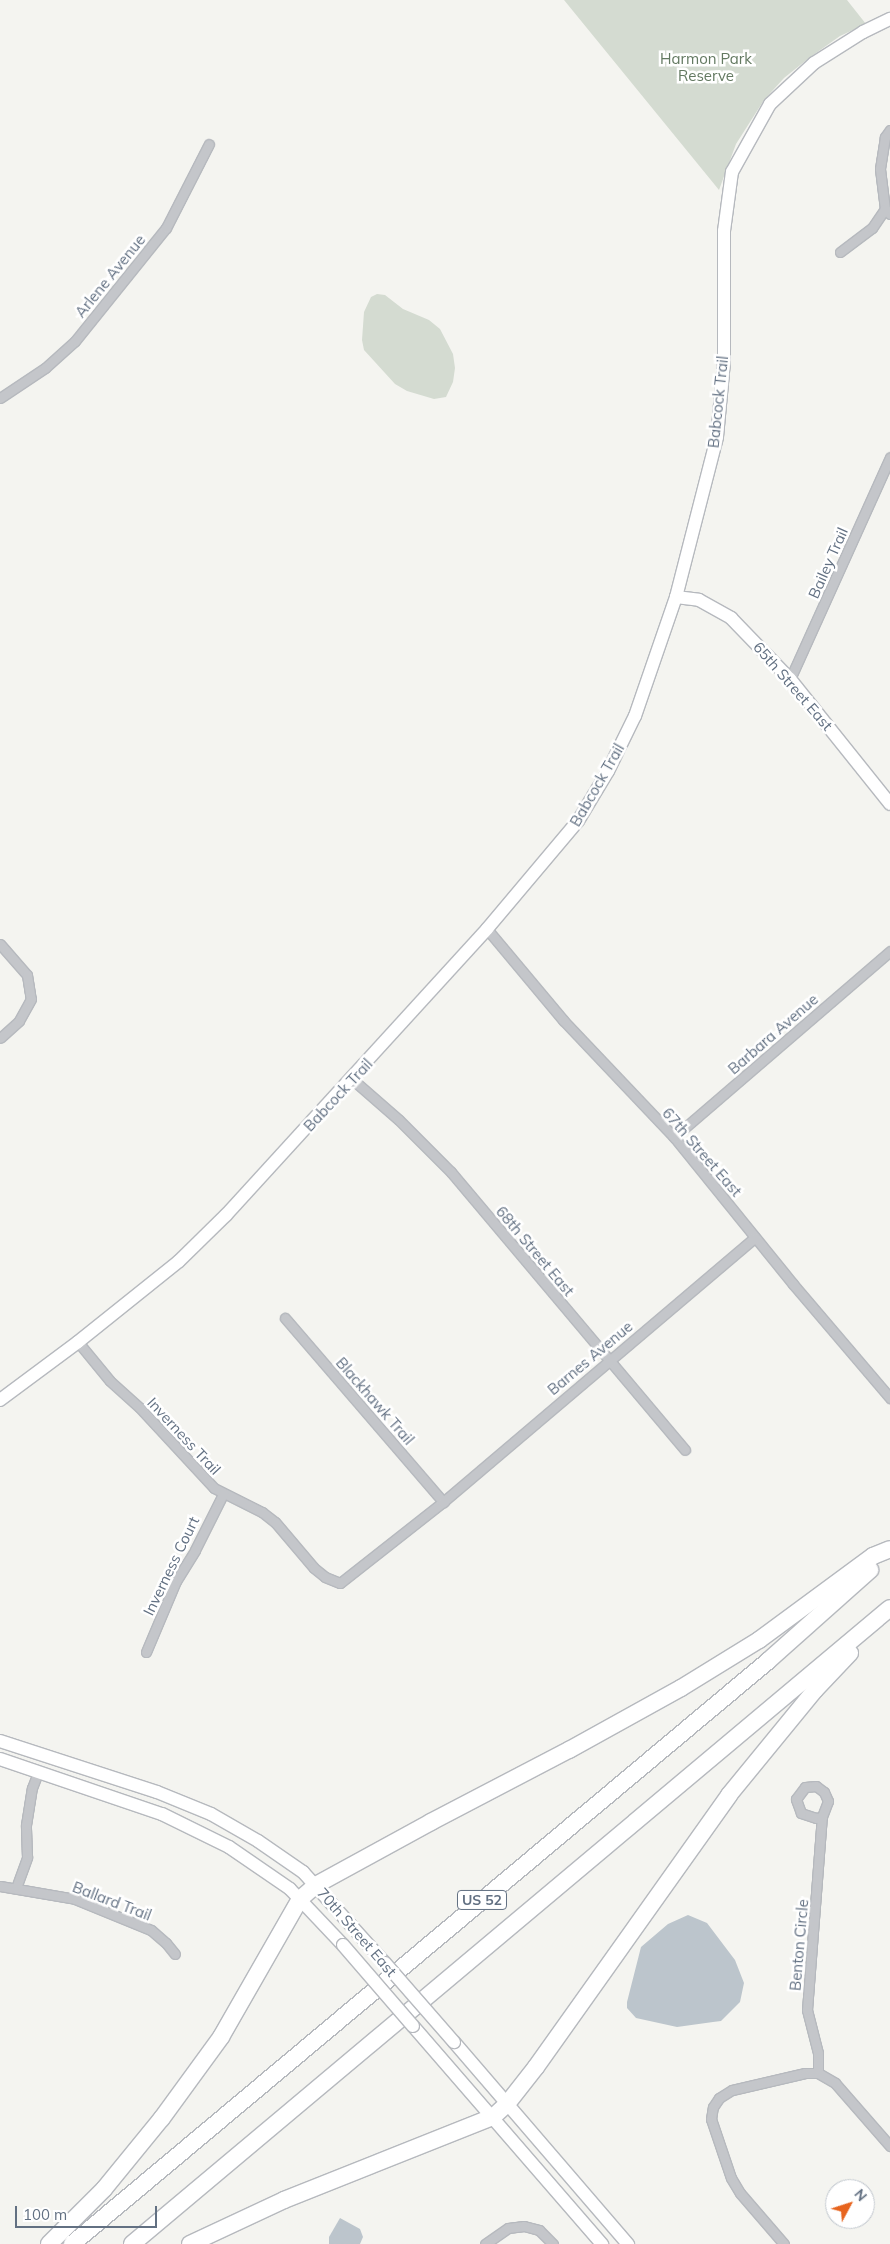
<!DOCTYPE html>
<html>
<head>
<meta charset="utf-8">
<style>
	body { margin:0 }
	#map { position:relative; width:890px; height:2244px; overflow:hidden; background:#f4f4f0; font-family:Mulish,sans-serif }
	div>[style] { position:absolute }
	.green>* { inset:0; background:#d4dbd1 }
	.water>* { inset:0; background:#bcc5cc }
	.roads { filter:drop-shadow(1px 0 #b6b9be) drop-shadow(-1px 0 #b6b9be) drop-shadow(0 1px #b6b9be) drop-shadow(0 -1px #b6b9be) }
	.street>* { height:9px; margin:-4.5px; padding:0 4.5px; transform-origin:4.5px; border-radius:4.5px; background:#c4c6ca }
	.secondary>* { height:12px; margin:-6px; padding:0 6px; transform-origin:6px; border-radius:6px; background:#fff }
	.highway>* { height:16px; margin:-8px; padding:0 8px; transform-origin:8px; border-radius:8px; background:#fff }
	.bridges { filter:drop-shadow(1px 0 #b6b9be) drop-shadow(-1px 0 #b6b9be) drop-shadow(0 1px #b6b9be) drop-shadow(0 -1px #b6b9be) }
	.secondary-bridge>* { height:12px; margin:-6px; padding:0 6px; transform-origin:6px; border-radius:6px; background:#fff }
	span { translate:-50% -50%; white-space:nowrap; text-align:center; line-height:1.15; -webkit-text-stroke:5px #fff; paint-order:stroke }
	.shield-label span { padding:1px 4px; background:#fff; border:1px solid; border-radius:4px; -webkit-text-stroke-width:0 }
	.shield-label { font-size:14px; color:#627082; font-weight:700 }
	.park-label { font-size:15px; color:#637961 }
	.street-label { font-size:15px; color:#627082 }
	.north { position:absolute; left:825px; top:2179px; width:50px; height:50px; box-sizing:border-box; background:#fff; border:1px solid #c0c6cd; border-radius:50%; rotate:50deg; font-size:14px; font-weight:700; line-height:20px; text-align:center; color:#627082 }
	.north::after { content:''; display:block; margin:auto; width:18px; height:22px; background:#e7641e; clip-path:polygon(50% 0,100% 100%,50% 72%,0 100%) }
	.scale { position:absolute; left:15px; top:2206px; width:142px; height:22px; box-sizing:border-box; border:2px solid #627082; border-top:0; padding-left:6px; font-size:15px; line-height:18px; white-space:nowrap; color:#627082; -webkit-text-stroke:4px #fff; paint-order:stroke }
</style>
</head>
<body>
<div id="map">
	<div class="green">
		<div style="clip-path:polygon(564px 0,847px 0,866px 24px,840px 36px,809px 58px,784px 78px,764px 100px,736px 144px,719px 190px)"></div>
		<div style="clip-path:polygon(377px 294px,385px 295px,403px 309px,429px 320px,440px 329px,453px 354px,455px 368px,453px 382px,446px 397px,434px 399px,407px 391px,395px 384px,364px 350px,362px 340px,364px 312px,371px 297px)"></div>
	</div>
	<div class="water">
		<div style="clip-path:polygon(688px 1915px,707px 1923px,735px 1960px,744px 1983px,740px 2002px,721px 2021px,713px 2022px,677px 2027px,636px 2018px,627px 2008px,627px 2002px,641px 1947px,668px 1924px)"></div>
		<div style="clip-path:polygon(340px 2218px,360px 2229px,363px 2237px,360px 2244px,329px 2244px,329px 2237px)"></div>
	</div>
	<div class="roads">
		<div class="street">
			<div style="left:890px;top:130px;width:9px;rotate:126deg"></div>
			<div style="left:885px;top:137px;width:32px;rotate:99deg"></div>
			<div style="left:880px;top:169px;width:40px;rotate:82.9deg"></div>
			<div style="left:885px;top:209px;width:7px;rotate:45deg"></div>
			<div style="left:840px;top:252px;width:40px;rotate:-37deg"></div>
			<div style="left:872px;top:228px;width:23px;rotate:-56deg"></div>
			<div style="left:0;top:398px;width:54px;rotate:-33.7deg"></div>
			<div style="left:45px;top:368px;width:40px;rotate:-42deg"></div>
			<div style="left:75px;top:341px;width:145px;rotate:-51.2deg"></div>
			<div style="left:166px;top:228px;width:94px;rotate:-62.9deg"></div>
			<div style="left:790px;top:679px;width:243px;rotate:-65.7deg"></div>
			<div style="left:487px;top:929px;width:119px;rotate:50.1deg"></div>
			<div style="left:563px;top:1020px;width:161px;rotate:46.5deg"></div>
			<div style="left:674px;top:1137px;width:189px;rotate:51deg"></div>
			<div style="left:793px;top:1284px;width:150px;rotate:49.6deg"></div>
			<div style="left:0;top:944px;width:41px;rotate:48.9deg"></div>
			<div style="left:27px;top:975px;width:24px;rotate:81deg"></div>
			<div style="left:31px;top:999px;width:25px;rotate:119deg"></div>
			<div style="left:19px;top:1021px;width:25px;rotate:138deg"></div>
			<div style="left:352px;top:1079px;width:62px;rotate:41.1deg"></div>
			<div style="left:399px;top:1120px;width:74px;rotate:45deg"></div>
			<div style="left:451px;top:1172px;width:363px;rotate:49.9deg"></div>
			<div style="left:674px;top:1137px;width:285px;rotate:-40.7deg"></div>
			<div style="left:285px;top:1318px;width:243px;rotate:49.3deg"></div>
			<div style="left:78px;top:1342px;width:50px;rotate:50.6deg"></div>
			<div style="left:110px;top:1381px;width:40px;rotate:42deg"></div>
			<div style="left:140px;top:1408px;width:109px;rotate:47.2deg"></div>
			<div style="left:214px;top:1488px;width:54px;rotate:26.6deg"></div>
			<div style="left:262px;top:1512px;width:16px;rotate:38deg"></div>
			<div style="left:275px;top:1522px;width:60px;rotate:49.7deg"></div>
			<div style="left:314px;top:1568px;width:14px;rotate:39deg"></div>
			<div style="left:325px;top:1577px;width:16px;rotate:22deg"></div>
			<div style="left:340px;top:1583px;width:131px;rotate:-38.2deg"></div>
			<div style="left:443px;top:1502px;width:409px;rotate:-40.3deg"></div>
			<div style="left:146px;top:1652px;width:77px;rotate:-67.1deg"></div>
			<div style="left:176px;top:1581px;width:36px;rotate:-58deg"></div>
			<div style="left:195px;top:1550px;width:63px;rotate:-63.4deg"></div>
			<div style="left:816px;top:1786px;width:10px;rotate:37deg"></div>
			<div style="left:824px;top:1792px;width:10px;rotate:66deg"></div>
			<div style="left:828px;top:1801px;width:17px;rotate:111deg"></div>
			<div style="left:822px;top:1817px;width:6px;rotate:171deg"></div>
			<div style="left:816px;top:1818px;width:16px;rotate:-162deg"></div>
			<div style="left:801px;top:1813px;width:15px;rotate:-110deg"></div>
			<div style="left:796px;top:1799px;width:15px;rotate:-53deg"></div>
			<div style="left:805px;top:1787px;width:11px;rotate:-5deg"></div>
			<div style="left:0;top:1886px;width:76px;rotate:9.8deg"></div>
			<div style="left:75px;top:1899px;width:82px;rotate:22.2deg"></div>
			<div style="left:151px;top:1930px;width:20px;rotate:41deg"></div>
			<div style="left:166px;top:1943px;width:14px;rotate:51deg"></div>
			<div style="left:16px;top:1888px;width:33px;rotate:-70deg"></div>
			<div style="left:27px;top:1857px;width:32px;rotate:-92deg"></div>
			<div style="left:26px;top:1825px;width:37px;rotate:-81deg"></div>
			<div style="left:32px;top:1788px;width:17px;rotate:-69deg"></div>
			<div style="left:818px;top:2073px;width:20px;rotate:-90deg"></div>
			<div style="left:818px;top:2053px;width:44px;rotate:-104.3deg"></div>
			<div style="left:807px;top:2010px;width:194px;rotate:-85.6deg"></div>
			<div style="left:485px;top:2244px;width:28px;rotate:-35deg"></div>
			<div style="left:508px;top:2228px;width:16px;rotate:-7deg"></div>
			<div style="left:524px;top:2226px;width:16px;rotate:15deg"></div>
			<div style="left:539px;top:2230px;width:20px;rotate:45deg"></div>
			<div style="left:784px;top:2244px;width:67px;rotate:-130.8deg"></div>
			<div style="left:740px;top:2193px;width:17px;rotate:-121deg"></div>
			<div style="left:731px;top:2178px;width:62px;rotate:-108.7deg"></div>
			<div style="left:711px;top:2119px;width:12px;rotate:-81deg"></div>
			<div style="left:713px;top:2107px;width:11px;rotate:-56deg"></div>
			<div style="left:719px;top:2098px;width:15px;rotate:-32deg"></div>
			<div style="left:732px;top:2090px;width:75px;rotate:-13.1deg"></div>
			<div style="left:805px;top:2073px;width:13px"></div>
			<div style="left:818px;top:2073px;width:20px;rotate:30deg"></div>
			<div style="left:835px;top:2083px;width:84px;rotate:48.9deg"></div>
		</div>
		<div class="secondary">
			<div style="left:676px;top:597px;width:23px;rotate:7deg"></div>
			<div style="left:699px;top:600px;width:37px;rotate:29deg"></div>
			<div style="left:731px;top:618px;width:85px;rotate:46deg"></div>
			<div style="left:790px;top:679px;width:160px;rotate:51.3deg"></div>
			<div style="left:0;top:1400px;width:97px;rotate:-36.6deg"></div>
			<div style="left:78px;top:1342px;width:129px;rotate:-38.7deg"></div>
			<div style="left:179px;top:1261px;width:66px;rotate:-44.4deg"></div>
			<div style="left:226px;top:1215px;width:387px;rotate:-47.6deg"></div>
			<div style="left:487px;top:929px;width:141px;rotate:-49.9deg"></div>
			<div style="left:578px;top:821px;width:58px;rotate:-59deg"></div>
			<div style="left:608px;top:771px;width:61px;rotate:-63.9deg"></div>
			<div style="left:635px;top:716px;width:126px;rotate:-71deg"></div>
			<div style="left:676px;top:597px;width:165px;rotate:-75.6deg"></div>
			<div style="left:717px;top:437px;width:76px;rotate:-84.7deg"></div>
			<div style="left:724px;top:361px;width:130px;rotate:-90deg"></div>
			<div style="left:724px;top:231px;width:60px;rotate:-82.3deg"></div>
			<div style="left:732px;top:172px;width:78px;rotate:-60.8deg"></div>
			<div style="left:770px;top:104px;width:60px;rotate:-43deg"></div>
			<div style="left:814px;top:63px;width:58px;rotate:-32.3deg"></div>
			<div style="left:863px;top:32px;width:30px;rotate:-26deg"></div>
			<div style="left:0;top:1741px;width:165px;rotate:18deg"></div>
			<div style="left:157px;top:1792px;width:58px;rotate:22.2deg"></div>
			<div style="left:211px;top:1814px;width:54px;rotate:29.9deg"></div>
			<div style="left:258px;top:1841px;width:55px;rotate:34.6deg"></div>
			<div style="left:303px;top:1872px;width:122px;rotate:48deg"></div>
			<div style="left:0;top:1759px;width:171px;rotate:18.8deg"></div>
			<div style="left:162px;top:1814px;width:75px;rotate:26.2deg"></div>
			<div style="left:229px;top:1847px;width:74px;rotate:34.5deg"></div>
			<div style="left:290px;top:1889px;width:77px;rotate:46.6deg"></div>
			<div style="left:413px;top:2026px;width:289px;rotate:49.1deg"></div>
			<div style="left:454px;top:2042px;width:267px;rotate:49.3deg"></div>
		</div>
		<div class="highway">
			<div style="left:49px;top:2244px;width:78px;rotate:-45deg"></div>
			<div style="left:104px;top:2189px;width:92px;rotate:-50.8deg"></div>
			<div style="left:162px;top:2118px;width:100px;rotate:-53.9deg"></div>
			<div style="left:221px;top:2037px;width:159px;rotate:-60.2deg"></div>
			<div style="left:300px;top:1899px;width:21px;rotate:-41deg"></div>
			<div style="left:316px;top:1885px;width:131px;rotate:-28.7deg"></div>
			<div style="left:431px;top:1822px;width:156px;rotate:-27.6deg"></div>
			<div style="left:569px;top:1750px;width:128px;rotate:-29deg"></div>
			<div style="left:681px;top:1688px;width:92px;rotate:-31.6deg"></div>
			<div style="left:759px;top:1640px;width:142px;rotate:-36.4deg"></div>
			<div style="left:873px;top:1556px;width:18px;rotate:-22deg"></div>
			<div style="left:72px;top:2244px;width:908px;rotate:-39.95deg"></div>
			<div style="left:768px;top:1661px;width:137px;rotate:-41.7deg"></div>
			<div style="left:132px;top:2244px;width:989px;rotate:-40deg"></div>
			<div style="left:190px;top:2244px;width:104px;rotate:-25.1deg"></div>
			<div style="left:284px;top:2200px;width:225px;rotate:-21.7deg"></div>
			<div style="left:493px;top:2117px;width:19px;rotate:-43deg"></div>
			<div style="left:507px;top:2104px;width:47px;rotate:-51.9deg"></div>
			<div style="left:536px;top:2067px;width:334px;rotate:-54.6deg"></div>
			<div style="left:729px;top:1795px;width:136px;rotate:-50.7deg"></div>
			<div style="left:815px;top:1690px;width:51px;rotate:-46.6deg"></div>
		</div>
	</div>
	<div class="bridges">
		<div class="secondary-bridge">
			<div style="left:343px;top:1945px;width:107px;rotate:49.2deg"></div>
			<div style="left:385px;top:1963px;width:105px;rotate:48.9deg"></div>
		</div>
	</div>
	<div class="shield-label">
		<span style="left:482px;top:1900px">US 52</span>
	</div>
	<div class="park-label">
		<span style="left:706px;top:67px">Harmon Park<br>Reserve</span>
	</div>
	<div class="street-label">
		<span style="left:110px;top:276px;rotate:-51deg">Arlene Avenue</span>
		<span style="left:718px;top:402px;rotate:-84deg">Babcock Trail</span>
		<span style="left:828px;top:563px;rotate:-66deg">Bailey Trail</span>
		<span style="left:793px;top:686px;rotate:49deg">65th Street East</span>
		<span style="left:597px;top:785px;rotate:-60deg">Babcock Trail</span>
		<span style="left:773px;top:1034px;rotate:-41deg">Barbara Avenue</span>
		<span style="left:338px;top:1095px;rotate:-47deg">Babcock Trail</span>
		<span style="left:702px;top:1152px;rotate:49deg">67th Street East</span>
		<span style="left:535px;top:1251px;rotate:50deg">68th Street East</span>
		<span style="left:590px;top:1358px;rotate:-40deg">Barnes Avenue</span>
		<span style="left:375px;top:1401px;rotate:49deg">Blackhawk Trail</span>
		<span style="left:184px;top:1436px;rotate:47deg">Inverness Trail</span>
		<span style="left:171px;top:1566px;rotate:-64deg">Inverness Court</span>
		<span style="left:112px;top:1901px;rotate:21deg">Ballard Trail</span>
		<span style="left:357px;top:1932px;rotate:49deg">70th Street East</span>
		<span style="left:799px;top:1945px;rotate:-85deg">Benton Circle</span>
	</div>
	<div class="north">N</div>
	<div class="scale">100 m</div>
</div>
</body>
</html>
